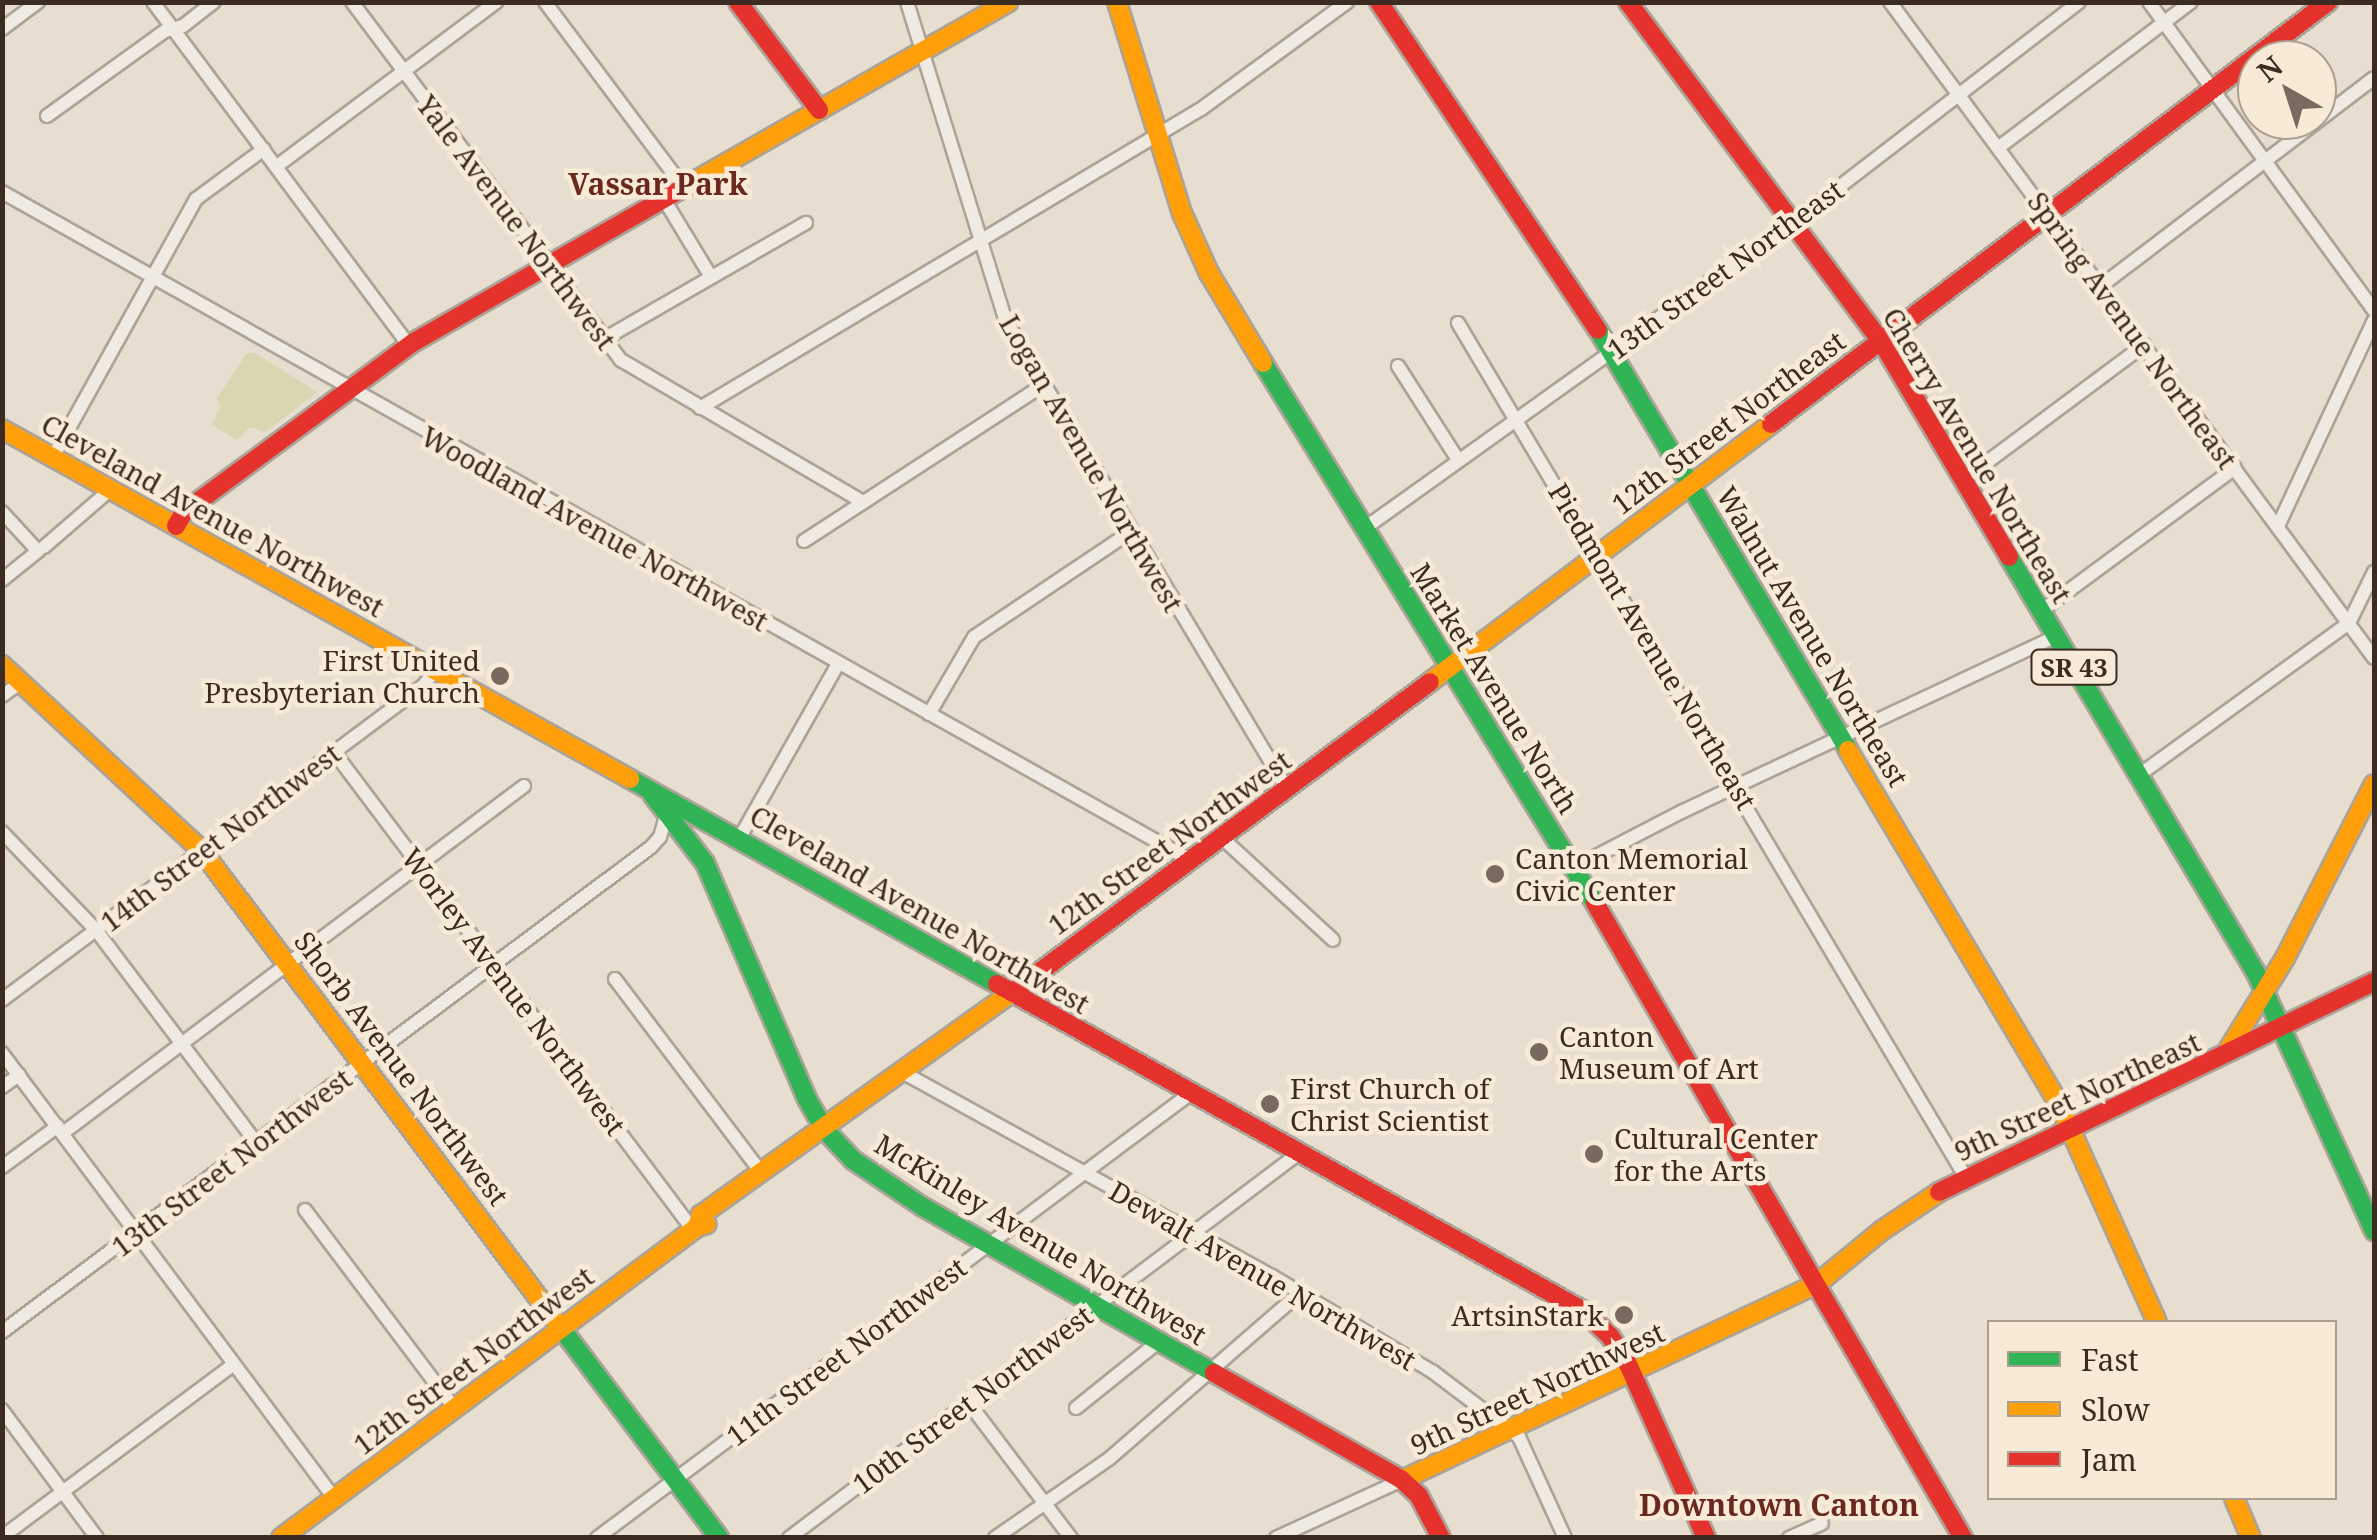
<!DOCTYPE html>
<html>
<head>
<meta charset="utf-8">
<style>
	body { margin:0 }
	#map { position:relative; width:2377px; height:1540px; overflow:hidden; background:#e7ded0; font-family:"Noto Serif",serif }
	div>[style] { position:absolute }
	.green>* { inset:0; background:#d9d6b2 }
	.roads { filter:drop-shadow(2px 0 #aca398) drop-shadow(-2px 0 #aca398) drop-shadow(0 2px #aca398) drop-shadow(0 -2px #aca398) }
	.street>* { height:12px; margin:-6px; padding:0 6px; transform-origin:6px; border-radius:6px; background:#efeae2 }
	.fast>* { height:18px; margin:-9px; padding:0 9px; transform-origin:9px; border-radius:9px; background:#30b455 }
	.slow>* { height:18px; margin:-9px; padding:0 9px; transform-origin:9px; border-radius:9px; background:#ff9f0a }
	.jam>* { height:18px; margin:-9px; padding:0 9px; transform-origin:9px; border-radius:9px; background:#e5322d }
	.dots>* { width:28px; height:28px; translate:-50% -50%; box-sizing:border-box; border:5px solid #f7ebd7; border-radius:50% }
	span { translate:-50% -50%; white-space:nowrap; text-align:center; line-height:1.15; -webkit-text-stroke:9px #f7ebd7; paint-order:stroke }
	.shield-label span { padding:2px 8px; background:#f7ebd7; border:2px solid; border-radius:8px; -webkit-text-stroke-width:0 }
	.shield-label { font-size:25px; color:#3c2b20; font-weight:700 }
	.street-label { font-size:28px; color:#3c2b20 }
	.poi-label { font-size:28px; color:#3c2b20 }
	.right { translate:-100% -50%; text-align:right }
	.left { translate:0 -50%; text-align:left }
	.neighbourhood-label { font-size:30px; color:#6a281e; font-weight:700 }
	.frame { position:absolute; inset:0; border:5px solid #3c2b20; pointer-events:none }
	.legend { position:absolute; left:1987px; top:1320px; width:350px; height:180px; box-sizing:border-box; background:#f7ebd7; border:2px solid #ac9e8e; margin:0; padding:12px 18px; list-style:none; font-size:30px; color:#3c2b20 }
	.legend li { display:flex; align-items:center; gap:20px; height:50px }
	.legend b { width:50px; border:2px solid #ac9e8e }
	.north { position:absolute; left:2237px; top:40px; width:100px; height:100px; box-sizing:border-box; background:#f7ebd7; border:2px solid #ac9e8e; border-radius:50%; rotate:321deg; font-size:28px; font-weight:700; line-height:40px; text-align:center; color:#3c2b20 }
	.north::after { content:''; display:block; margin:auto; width:35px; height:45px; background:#786a5e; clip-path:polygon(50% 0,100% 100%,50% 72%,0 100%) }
</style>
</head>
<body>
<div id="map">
	<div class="green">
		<div style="clip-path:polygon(247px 353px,255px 353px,317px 392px,266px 432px,250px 427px,237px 440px,212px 425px,220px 407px,217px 398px)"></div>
	</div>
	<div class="roads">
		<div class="street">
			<div style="left:153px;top:2px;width:428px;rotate:53.3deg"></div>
			<div style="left:352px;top:2px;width:448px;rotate:53.1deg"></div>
			<div style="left:621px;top:360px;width:281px;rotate:30.4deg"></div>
			<div style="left:545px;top:2px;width:234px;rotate:53.2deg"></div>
			<div style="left:907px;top:2px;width:332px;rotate:72.8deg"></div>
			<div style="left:1005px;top:319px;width:548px;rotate:59.04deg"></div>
			<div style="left:1890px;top:2px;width:815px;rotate:53.58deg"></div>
			<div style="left:2149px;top:2px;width:382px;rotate:53.9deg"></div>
			<div style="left:2px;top:29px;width:45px;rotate:-36.9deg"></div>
			<div style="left:47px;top:116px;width:145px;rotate:-35.8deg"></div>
			<div style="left:165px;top:31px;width:19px;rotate:-16deg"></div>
			<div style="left:183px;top:26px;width:39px;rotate:-38deg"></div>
			<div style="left:1998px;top:148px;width:242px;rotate:-37.1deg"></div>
			<div style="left:277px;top:166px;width:274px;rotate:-36.8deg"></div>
			<div style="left:2px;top:192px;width:1363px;rotate:29.35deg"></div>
			<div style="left:665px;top:201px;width:89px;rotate:58.8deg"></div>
			<div style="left:2101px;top:286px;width:343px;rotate:-37.3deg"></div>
			<div style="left:1458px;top:323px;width:995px;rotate:59.28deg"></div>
			<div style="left:604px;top:339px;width:233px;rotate:-29.9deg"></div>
			<div style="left:1398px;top:366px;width:112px;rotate:57.4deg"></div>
			<div style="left:700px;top:408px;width:583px;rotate:-30.83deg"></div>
			<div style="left:1201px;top:109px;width:181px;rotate:-36.2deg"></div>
			<div style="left:53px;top:457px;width:295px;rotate:-61deg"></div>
			<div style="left:196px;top:199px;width:84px;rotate:-36.3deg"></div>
			<div style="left:1963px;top:480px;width:226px;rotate:-36.7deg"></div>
			<div style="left:2px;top:512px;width:53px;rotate:47.3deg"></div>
			<div style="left:38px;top:551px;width:46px;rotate:141.1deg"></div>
			<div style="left:2278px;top:526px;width:227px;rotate:-65deg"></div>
			<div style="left:1365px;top:528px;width:540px;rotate:-35.57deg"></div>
			<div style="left:1804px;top:214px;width:347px;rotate:-37.6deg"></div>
			<div style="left:804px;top:541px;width:285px;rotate:-33.1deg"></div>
			<div style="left:44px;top:547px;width:89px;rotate:-40.9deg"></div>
			<div style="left:2041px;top:611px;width:241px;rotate:-36.4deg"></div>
			<div style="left:2px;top:696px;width:24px;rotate:-36deg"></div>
			<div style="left:929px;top:714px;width:89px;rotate:-59.7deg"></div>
			<div style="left:974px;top:637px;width:188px;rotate:-33.9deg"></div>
			<div style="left:334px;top:752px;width:598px;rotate:53.09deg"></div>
			<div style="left:2139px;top:775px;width:259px;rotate:-35.9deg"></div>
			<div style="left:2349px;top:623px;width:57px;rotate:-63.9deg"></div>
			<div style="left:2px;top:832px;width:136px;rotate:46.2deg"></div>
			<div style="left:96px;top:930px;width:268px;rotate:53deg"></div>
			<div style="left:1221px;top:837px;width:152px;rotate:42.6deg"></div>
			<div style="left:739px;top:839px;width:201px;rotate:-60.5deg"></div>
			<div style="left:1573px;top:868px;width:122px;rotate:-27.4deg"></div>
			<div style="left:1681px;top:812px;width:414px;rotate:-25.1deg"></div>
			<div style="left:615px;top:979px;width:242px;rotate:52.9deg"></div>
			<div style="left:2px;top:1000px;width:527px;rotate:-36.74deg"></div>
			<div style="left:424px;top:685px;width:17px;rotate:-54deg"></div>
			<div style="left:2px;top:1053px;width:555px;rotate:53.27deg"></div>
			<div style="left:902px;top:1072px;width:423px;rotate:28.9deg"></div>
			<div style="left:1272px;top:1276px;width:187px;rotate:30.8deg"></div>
			<div style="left:1433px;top:1372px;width:108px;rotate:37.1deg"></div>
			<div style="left:1519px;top:1437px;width:111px;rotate:65.5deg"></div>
			<div style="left:2px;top:1087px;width:21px;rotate:-35deg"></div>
			<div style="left:63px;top:1133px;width:577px;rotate:-36.97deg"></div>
			<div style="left:2px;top:1167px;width:69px;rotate:-36.2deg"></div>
			<div style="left:305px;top:1210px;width:248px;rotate:53deg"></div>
			<div style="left:2px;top:1332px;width:810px;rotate:-36.77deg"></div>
			<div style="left:651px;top:847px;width:13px;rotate:-48deg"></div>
			<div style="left:660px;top:837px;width:25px;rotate:-74deg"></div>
			<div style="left:968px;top:1402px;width:171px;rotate:52.9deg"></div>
			<div style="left:1076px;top:1408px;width:105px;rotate:-38.8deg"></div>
			<div style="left:2px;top:1410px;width:159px;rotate:53.4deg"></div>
			<div style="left:2px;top:1537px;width:289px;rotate:-36.7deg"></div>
			<div style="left:597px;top:1538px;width:742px;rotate:-36.84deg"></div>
			<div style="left:789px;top:1538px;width:639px;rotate:-37.05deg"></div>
			<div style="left:995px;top:1538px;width:140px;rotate:-34.8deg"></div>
			<div style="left:1110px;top:1458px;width:252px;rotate:-41deg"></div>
			<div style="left:1276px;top:1538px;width:139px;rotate:-24.7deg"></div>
			<div style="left:1789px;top:1538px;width:36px;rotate:-24deg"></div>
		</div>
		<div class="fast">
			<div style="left:1598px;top:330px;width:489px;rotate:59.2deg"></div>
			<div style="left:1263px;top:363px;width:634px;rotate:58.42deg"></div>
			<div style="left:2009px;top:557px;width:484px;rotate:59.3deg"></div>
			<div style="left:2256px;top:973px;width:284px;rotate:65.4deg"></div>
			<div style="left:630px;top:779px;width:420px;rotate:29.2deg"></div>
			<div style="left:652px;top:794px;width:87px;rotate:52.5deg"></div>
			<div style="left:705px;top:863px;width:257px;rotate:66.6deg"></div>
			<div style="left:807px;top:1099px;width:36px;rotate:60deg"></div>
			<div style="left:825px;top:1130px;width:41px;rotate:47deg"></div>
			<div style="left:853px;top:1160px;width:84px;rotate:33.9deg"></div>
			<div style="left:923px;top:1207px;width:335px;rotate:29.7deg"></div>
			<div style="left:558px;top:1324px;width:268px;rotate:53deg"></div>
		</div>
		<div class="slow">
			<div style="left:1117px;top:2px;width:221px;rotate:72.9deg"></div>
			<div style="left:1182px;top:213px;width:66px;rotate:65.8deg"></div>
			<div style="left:1209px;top:273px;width:105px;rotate:59deg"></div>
			<div style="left:693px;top:182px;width:363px;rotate:-29.7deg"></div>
			<div style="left:2px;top:429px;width:719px;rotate:29.13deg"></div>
			<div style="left:2px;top:665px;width:273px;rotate:42.9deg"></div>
			<div style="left:202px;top:851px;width:592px;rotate:53.03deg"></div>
			<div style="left:1430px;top:682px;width:428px;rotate:-37.1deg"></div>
			<div style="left:1848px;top:750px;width:410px;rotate:59.2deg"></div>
			<div style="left:2058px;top:1102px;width:241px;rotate:65.8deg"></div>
			<div style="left:2228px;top:1050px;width:108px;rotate:-58.2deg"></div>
			<div style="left:2285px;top:958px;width:195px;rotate:-62.9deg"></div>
			<div style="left:697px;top:1227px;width:13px;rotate:-72deg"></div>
			<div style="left:701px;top:1215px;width:385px;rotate:-35.6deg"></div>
			<div style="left:1402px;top:1480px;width:460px;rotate:-25.3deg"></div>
			<div style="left:1818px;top:1283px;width:82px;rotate:-39.5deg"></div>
			<div style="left:1881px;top:1231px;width:70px;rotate:-33.9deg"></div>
			<div style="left:2234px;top:1498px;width:43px;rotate:67deg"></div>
			<div style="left:281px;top:1538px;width:519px;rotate:-36.78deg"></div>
			<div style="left:697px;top:1227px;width:10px;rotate:-17deg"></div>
		</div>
		<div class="jam">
			<div style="left:738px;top:2px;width:135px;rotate:53.1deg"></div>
			<div style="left:1379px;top:2px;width:394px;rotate:56.3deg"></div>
			<div style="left:1628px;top:2px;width:423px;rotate:53.3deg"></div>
			<div style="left:1881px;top:341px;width:251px;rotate:59.3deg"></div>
			<div style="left:1771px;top:424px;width:699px;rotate:-37.15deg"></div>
			<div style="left:176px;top:526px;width:16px;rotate:-60deg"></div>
			<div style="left:184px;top:512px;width:286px;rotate:-36.5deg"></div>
			<div style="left:414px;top:342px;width:322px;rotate:-29.8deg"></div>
			<div style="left:1595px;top:903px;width:734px;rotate:59.91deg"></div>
			<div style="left:997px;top:984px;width:670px;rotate:29.13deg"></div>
			<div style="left:1582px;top:1310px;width:38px;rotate:43deg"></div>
			<div style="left:1610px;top:1336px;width:31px;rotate:57deg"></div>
			<div style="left:1627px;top:1362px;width:193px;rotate:65.8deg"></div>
			<div style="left:1014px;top:991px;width:518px;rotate:-36.6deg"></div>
			<div style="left:1939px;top:1192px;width:483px;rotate:-25.8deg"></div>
			<div style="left:1214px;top:1373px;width:216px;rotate:29.6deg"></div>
			<div style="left:1402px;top:1480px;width:23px;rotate:43deg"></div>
			<div style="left:1419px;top:1496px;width:47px;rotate:62.4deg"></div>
		</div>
	</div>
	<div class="dots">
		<div style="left:500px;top:676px;background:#786a5e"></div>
		<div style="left:1495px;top:874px;background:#786a5e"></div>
		<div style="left:1539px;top:1052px;background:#786a5e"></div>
		<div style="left:1270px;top:1104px;background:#786a5e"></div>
		<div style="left:1594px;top:1154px;background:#786a5e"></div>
		<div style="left:1624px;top:1315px;background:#786a5e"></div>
	</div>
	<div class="shield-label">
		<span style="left:2074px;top:667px">SR 43</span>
	</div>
	<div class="street-label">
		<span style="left:517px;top:222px;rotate:53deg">Yale Avenue Northwest</span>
		<span style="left:1725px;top:269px;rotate:-36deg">13th Street Northeast</span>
		<span style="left:2133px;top:330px;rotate:54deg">Spring Avenue Northeast</span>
		<span style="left:1728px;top:422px;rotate:-37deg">12th Street Northeast</span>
		<span style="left:1978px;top:455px;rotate:59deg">Cherry Avenue Northeast</span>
		<span style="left:1092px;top:463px;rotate:60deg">Logan Avenue Northwest</span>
		<span style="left:213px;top:515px;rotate:29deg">Cleveland Avenue Northwest</span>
		<span style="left:595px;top:528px;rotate:29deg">Woodland Avenue Northwest</span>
		<span style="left:1813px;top:636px;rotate:59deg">Walnut Avenue Northeast</span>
		<span style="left:1653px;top:646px;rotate:59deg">Piedmont Avenue Northeast</span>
		<span style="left:1495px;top:688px;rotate:58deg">Market Avenue North</span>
		<span style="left:220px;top:837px;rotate:-37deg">14th Street Northwest</span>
		<span style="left:1169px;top:842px;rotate:-36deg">12th Street Northwest</span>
		<span style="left:920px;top:909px;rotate:30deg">Cleveland Avenue Northwest</span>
		<span style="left:514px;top:991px;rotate:53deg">Worley Avenue Northwest</span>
		<span style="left:402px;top:1068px;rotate:53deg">Shorb Avenue Northwest</span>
		<span style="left:2077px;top:1096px;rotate:-25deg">9th Street Northeast</span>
		<span style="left:231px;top:1162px;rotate:-37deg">13th Street Northwest</span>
		<span style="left:1041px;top:1239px;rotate:31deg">McKinley Avenue Northwest</span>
		<span style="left:1263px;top:1275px;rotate:30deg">Dewalt Avenue Northwest</span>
		<span style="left:846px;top:1351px;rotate:-37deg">11th Street Northwest</span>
		<span style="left:473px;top:1360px;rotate:-37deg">12th Street Northwest</span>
		<span style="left:1537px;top:1388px;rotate:-25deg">9th Street Northwest</span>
		<span style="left:972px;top:1399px;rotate:-37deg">10th Street Northwest</span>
	</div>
	<div class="poi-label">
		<span class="right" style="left:480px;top:676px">First United<br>Presbyterian Church</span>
		<span class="left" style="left:1515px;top:874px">Canton Memorial<br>Civic Center</span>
		<span class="left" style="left:1559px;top:1052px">Canton<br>Museum of Art</span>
		<span class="left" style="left:1290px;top:1104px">First Church of<br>Christ Scientist</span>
		<span class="left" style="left:1614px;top:1154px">Cultural Center<br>for the Arts</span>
		<span class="right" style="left:1604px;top:1315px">ArtsinStark</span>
	</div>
	<div class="neighbourhood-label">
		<span style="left:658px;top:184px">Vassar Park</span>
		<span style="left:1779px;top:1505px">Downtown Canton</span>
	</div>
	<div class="frame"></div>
	<ul class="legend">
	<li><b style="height:12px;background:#30b455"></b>Fast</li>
	<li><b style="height:12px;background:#ff9f0a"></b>Slow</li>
	<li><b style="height:12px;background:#e5322d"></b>Jam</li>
	</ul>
	<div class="north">N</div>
</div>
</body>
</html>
